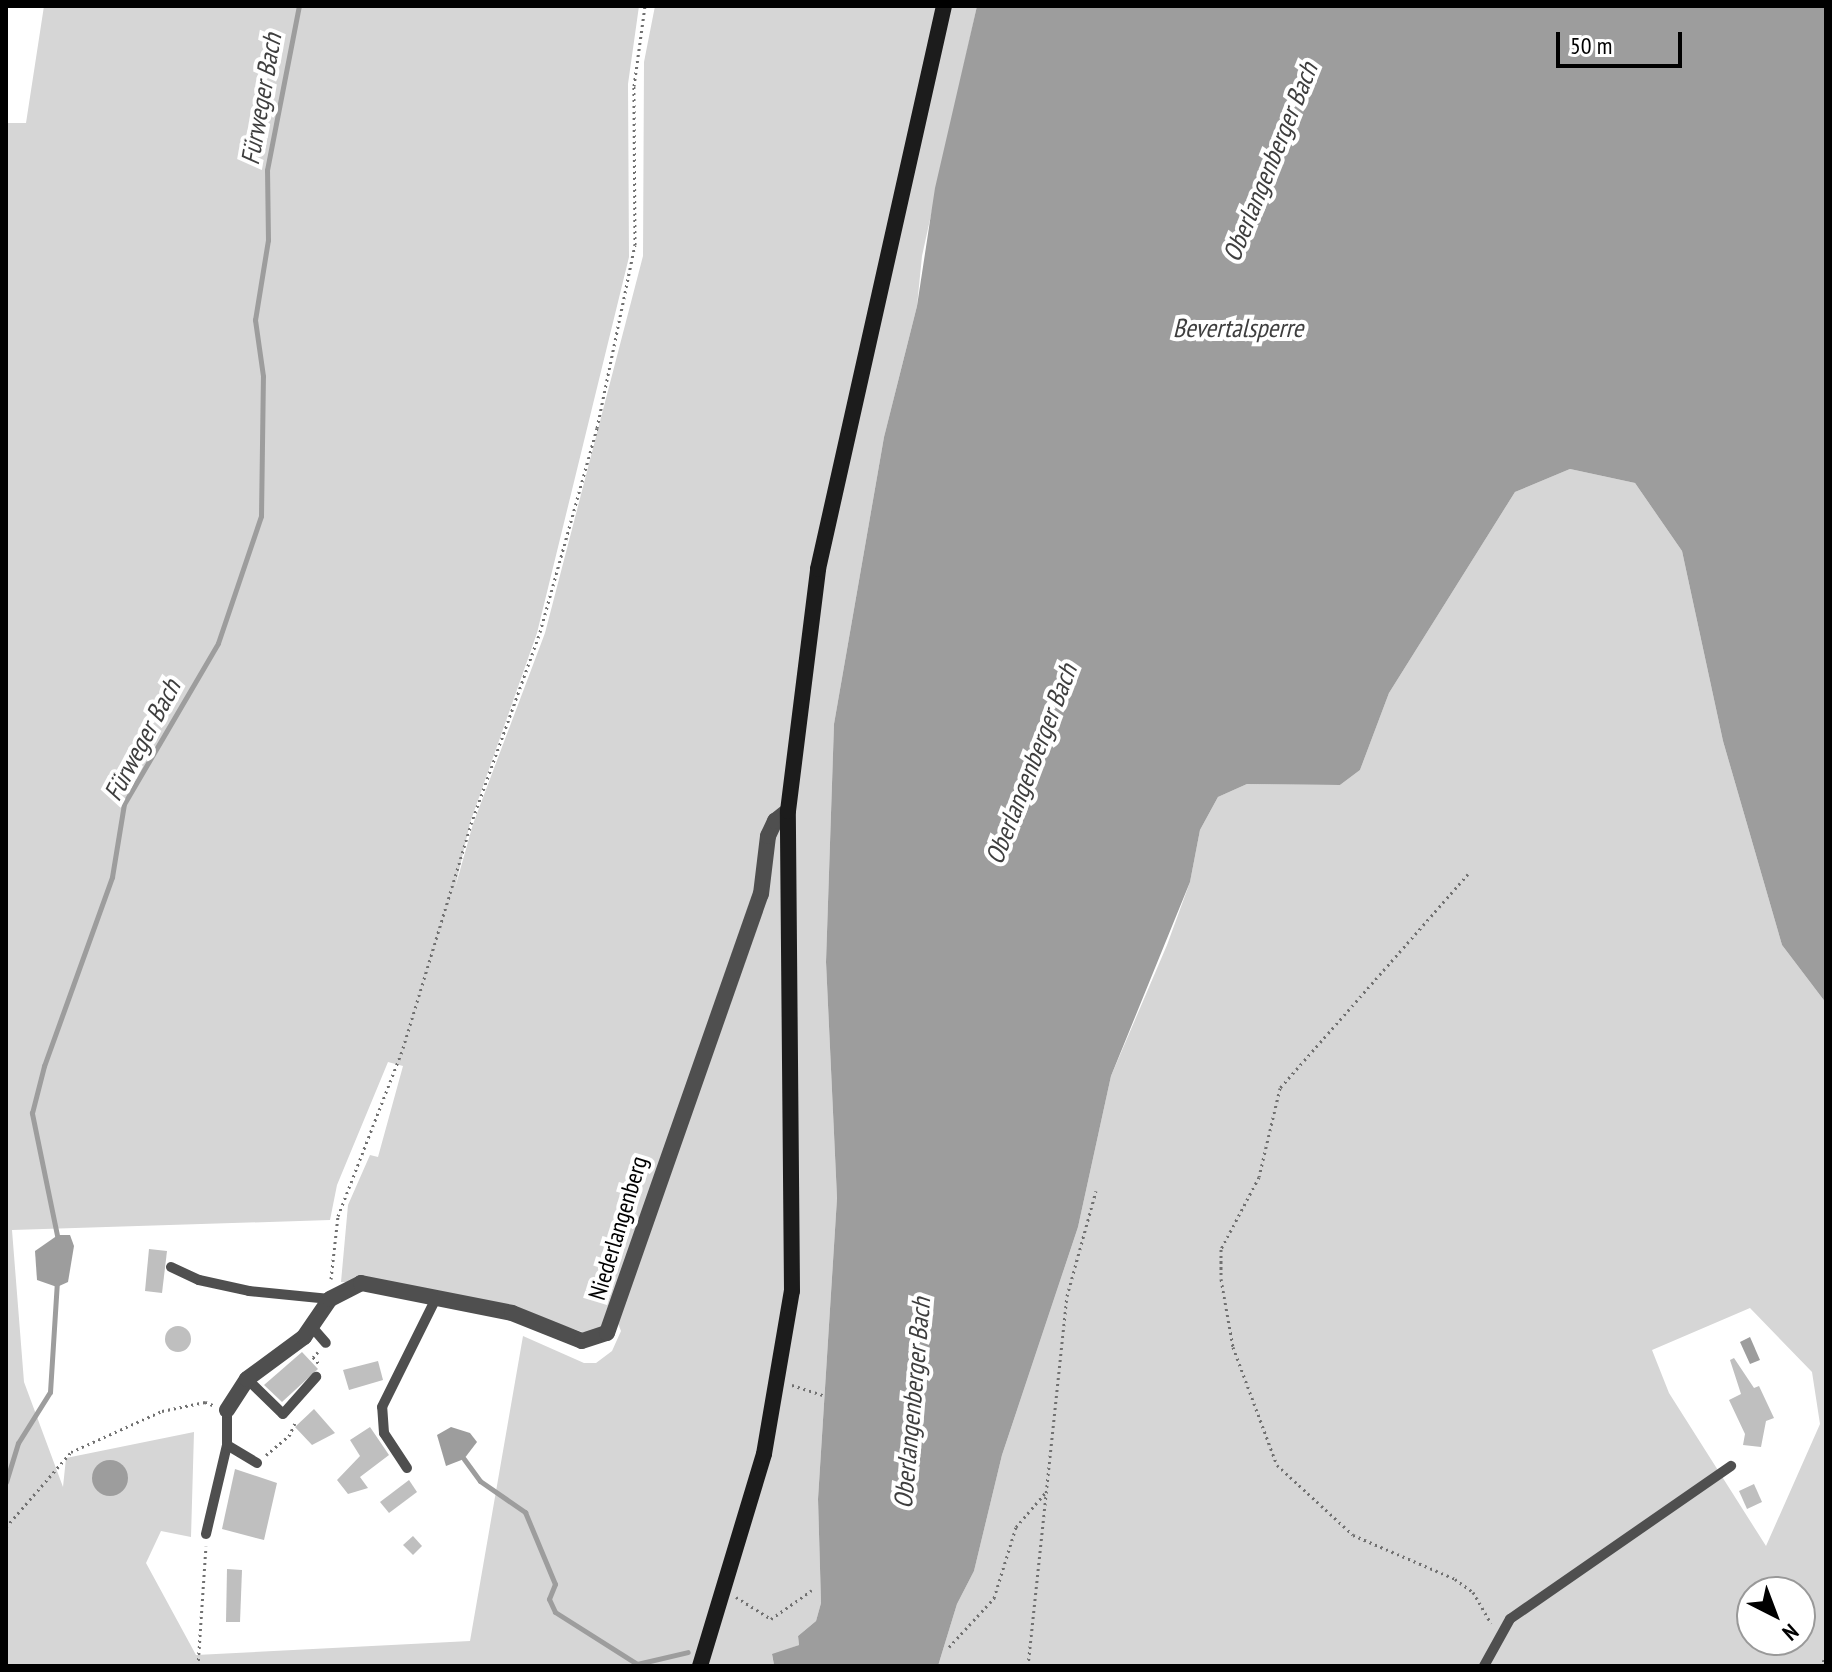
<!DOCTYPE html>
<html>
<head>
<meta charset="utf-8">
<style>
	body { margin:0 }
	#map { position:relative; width:1832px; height:1672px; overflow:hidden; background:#fff; font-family:"PT Sans Narrow",sans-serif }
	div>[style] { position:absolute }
	.green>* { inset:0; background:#d6d6d6 }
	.water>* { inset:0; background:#9d9d9d }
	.round { border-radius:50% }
	.stream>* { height:5px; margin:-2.5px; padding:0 2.5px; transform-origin:2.5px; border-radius:2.5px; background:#9d9d9d }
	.building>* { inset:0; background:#bfbfbf }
	.path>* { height:3px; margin-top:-1.5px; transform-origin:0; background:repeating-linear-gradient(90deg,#717171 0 2px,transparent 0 6px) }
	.lane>* { height:10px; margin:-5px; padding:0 5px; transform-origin:5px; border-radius:5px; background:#4f4f4f }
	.street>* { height:16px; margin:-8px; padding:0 8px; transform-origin:8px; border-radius:8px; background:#4f4f4f }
	.secondary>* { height:16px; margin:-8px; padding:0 8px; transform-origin:8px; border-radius:8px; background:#1c1c1c }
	span { translate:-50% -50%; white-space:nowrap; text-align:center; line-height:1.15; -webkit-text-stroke:8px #fff; paint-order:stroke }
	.street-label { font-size:24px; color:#000 }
	.water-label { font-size:26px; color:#3e3e3e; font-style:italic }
	.frame { position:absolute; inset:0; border:8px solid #000; pointer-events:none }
	.north { position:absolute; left:1736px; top:1576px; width:80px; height:80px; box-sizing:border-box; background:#fff; border:2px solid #999; border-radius:50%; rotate:138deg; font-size:22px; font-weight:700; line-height:32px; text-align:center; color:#000 }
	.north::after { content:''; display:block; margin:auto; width:28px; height:36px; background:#000; clip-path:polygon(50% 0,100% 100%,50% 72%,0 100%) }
	.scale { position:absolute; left:1556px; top:32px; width:126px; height:36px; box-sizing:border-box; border:4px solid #000; border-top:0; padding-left:10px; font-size:24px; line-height:28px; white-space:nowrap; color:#000; -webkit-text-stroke:6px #fff; paint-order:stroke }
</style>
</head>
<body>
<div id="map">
	<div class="green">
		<div style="clip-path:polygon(evenodd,44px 6px,639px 6px,628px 84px,629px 257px,537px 633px,470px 823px,455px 888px,473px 824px,545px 633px,643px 256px,644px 62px,655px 6px,977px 6px,922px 256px,917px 306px,884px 437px,834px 724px,826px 962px,837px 1198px,818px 1499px,821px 1603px,816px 1621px,798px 1636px,799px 1645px,772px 1655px,774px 1665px,803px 1666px,6px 1666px,6px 123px,26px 123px,44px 6px,388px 1062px,403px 1066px,378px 1157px,370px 1155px,348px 1205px,341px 1282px,400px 1284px,495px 1302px,594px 1336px,614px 1313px,621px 1331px,612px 1351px,596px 1363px,584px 1363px,523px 1336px,470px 1641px,196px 1655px,146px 1563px,161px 1531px,191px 1537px,194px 1432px,66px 1458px,63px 1487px,24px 1382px,12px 1230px,330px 1220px,337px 1185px,388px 1062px)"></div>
		<div style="clip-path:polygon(evenodd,1570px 469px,1635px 483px,1682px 551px,1723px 741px,1782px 945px,1826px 1003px,1826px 1666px,938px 1666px,957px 1604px,974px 1571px,1002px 1455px,1078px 1227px,1111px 1076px,1167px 945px,1190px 882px,1200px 830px,1218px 797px,1247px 784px,1340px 785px,1360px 770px,1389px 693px,1515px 492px,1570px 469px,1750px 1308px,1812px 1372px,1820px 1424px,1766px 1546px,1669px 1393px,1652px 1350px,1750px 1308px,1570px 469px,1752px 1592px,1800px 1592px,1800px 1640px,1752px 1640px,1752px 1592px)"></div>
	</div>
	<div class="water">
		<div style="clip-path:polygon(977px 6px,1826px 6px,1826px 1003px,1782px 945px,1723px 741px,1682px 551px,1635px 483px,1570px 469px,1515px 492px,1389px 693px,1360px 770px,1340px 785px,1247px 784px,1218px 797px,1200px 830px,1190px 882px,1111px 1076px,1078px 1227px,1002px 1455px,974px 1571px,957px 1604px,938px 1666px,774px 1665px,772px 1654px,799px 1645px,798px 1636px,816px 1621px,821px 1603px,818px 1499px,837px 1198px,826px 962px,834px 724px,884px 437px,917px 306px,935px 188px)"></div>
		<div style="clip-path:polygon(58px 1235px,70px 1235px,74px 1246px,68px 1282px,57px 1287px,37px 1280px,35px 1251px)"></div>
		<div style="clip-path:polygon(1750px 1337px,1760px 1360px,1750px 1364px,1740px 1342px)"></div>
		<div style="clip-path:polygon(451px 1427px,470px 1433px,477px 1442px,464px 1459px,446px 1466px,437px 1435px)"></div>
		<div class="round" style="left:92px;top:1460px;width:36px;height:36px"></div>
	</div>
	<div class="stream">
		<div style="left:58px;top:1240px;width:130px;rotate:-101.6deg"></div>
		<div style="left:32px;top:1113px;width:49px;rotate:-75.7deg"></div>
		<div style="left:44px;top:1066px;width:201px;rotate:-70.2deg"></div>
		<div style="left:112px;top:877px;width:74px;rotate:-80.7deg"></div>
		<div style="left:124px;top:804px;width:186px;rotate:-59.7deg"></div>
		<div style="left:218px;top:643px;width:134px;rotate:-71.3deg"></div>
		<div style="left:261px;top:516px;width:140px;rotate:-89.2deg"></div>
		<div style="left:263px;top:376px;width:57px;rotate:-98.1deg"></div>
		<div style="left:255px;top:320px;width:81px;rotate:-80.8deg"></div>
		<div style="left:268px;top:240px;width:70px;rotate:-90.8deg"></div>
		<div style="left:267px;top:170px;width:167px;rotate:-79deg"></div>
		<div style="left:464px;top:1459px;width:27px;rotate:54deg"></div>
		<div style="left:480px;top:1481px;width:55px;rotate:34.6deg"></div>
		<div style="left:525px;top:1512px;width:78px;rotate:67.4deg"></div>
		<div style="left:555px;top:1584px;width:16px;rotate:112deg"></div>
		<div style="left:549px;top:1599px;width:14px;rotate:65deg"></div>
		<div style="left:555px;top:1612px;width:97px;rotate:32.4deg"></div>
		<div style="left:637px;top:1664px;width:52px;rotate:-13.2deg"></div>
		<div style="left:6px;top:1482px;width:41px;rotate:-72.9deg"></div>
		<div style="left:18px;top:1443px;width:60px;rotate:-57.9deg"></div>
		<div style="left:50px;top:1392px;width:110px;rotate:-86.4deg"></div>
	</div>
	<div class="building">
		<div style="clip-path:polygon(149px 1249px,167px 1251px,162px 1293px,145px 1291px)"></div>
		<div class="round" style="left:165px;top:1326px;width:26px;height:26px"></div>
		<div style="clip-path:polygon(302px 1352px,318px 1369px,282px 1402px,264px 1385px)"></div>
		<div style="clip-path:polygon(1734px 1358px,1754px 1388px,1759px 1386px,1774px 1418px,1766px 1421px,1761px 1447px,1743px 1445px,1745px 1434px,1729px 1400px,1741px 1394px,1730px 1360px)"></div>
		<div style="clip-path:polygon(378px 1361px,383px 1380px,349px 1390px,343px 1370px)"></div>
		<div style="clip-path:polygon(314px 1409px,335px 1433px,312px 1445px,295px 1427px)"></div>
		<div style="clip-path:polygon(370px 1427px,389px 1455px,360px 1477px,368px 1488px,348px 1494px,337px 1480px,360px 1456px,350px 1440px)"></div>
		<div style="clip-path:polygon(235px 1469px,277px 1483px,264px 1540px,222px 1529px)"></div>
		<div style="clip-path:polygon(409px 1480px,417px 1492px,389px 1513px,380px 1502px)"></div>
		<div style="clip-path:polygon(1754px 1484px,1762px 1502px,1747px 1509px,1739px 1491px)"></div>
		<div style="clip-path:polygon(413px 1536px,422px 1546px,413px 1555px,403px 1545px)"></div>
		<div style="clip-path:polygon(227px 1569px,242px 1570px,240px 1622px,226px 1622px)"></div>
	</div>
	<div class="path">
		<div style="left:1468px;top:874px;width:285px;rotate:131.3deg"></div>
		<div style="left:1280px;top:1088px;width:91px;rotate:103.3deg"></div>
		<div style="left:1259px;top:1177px;width:81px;rotate:117.8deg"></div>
		<div style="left:1221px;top:1249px;width:30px;rotate:90deg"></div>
		<div style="left:1221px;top:1279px;width:69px;rotate:80deg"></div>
		<div style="left:1233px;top:1347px;width:126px;rotate:69.6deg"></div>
		<div style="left:1277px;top:1465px;width:103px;rotate:42.6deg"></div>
		<div style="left:1353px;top:1535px;width:111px;rotate:23.3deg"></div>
		<div style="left:1455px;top:1579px;width:22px;rotate:36deg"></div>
		<div style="left:1473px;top:1592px;width:36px;rotate:60deg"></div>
		<div style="left:331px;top:1279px;width:63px;rotate:-83.7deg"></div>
		<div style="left:338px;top:1216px;width:180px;rotate:-68.8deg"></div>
		<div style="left:403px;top:1048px;width:234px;rotate:-73.1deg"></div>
		<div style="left:471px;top:824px;width:204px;rotate:-70.2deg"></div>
		<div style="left:540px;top:632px;width:212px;rotate:-74.4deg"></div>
		<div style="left:597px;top:428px;width:187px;rotate:-78.3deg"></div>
		<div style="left:635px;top:245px;width:159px;rotate:-90.4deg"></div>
		<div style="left:634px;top:86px;width:81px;rotate:-82.2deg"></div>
		<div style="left:318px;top:1352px;width:7px;rotate:135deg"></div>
		<div style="left:313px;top:1357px;width:9px;rotate:49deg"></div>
		<div style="left:792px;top:1385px;width:35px;rotate:18deg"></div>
		<div style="left:266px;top:1455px;width:30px;rotate:-40deg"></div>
		<div style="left:289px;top:1436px;width:14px;rotate:-65deg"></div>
		<div style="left:6px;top:1527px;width:99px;rotate:-49.1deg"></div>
		<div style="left:71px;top:1452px;width:100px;rotate:-24.3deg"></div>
		<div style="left:162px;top:1411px;width:44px;rotate:-11.8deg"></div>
		<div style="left:205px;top:1402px;width:9px;rotate:21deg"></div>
		<div style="left:736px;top:1597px;width:41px;rotate:32.2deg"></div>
		<div style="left:771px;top:1619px;width:50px;rotate:-35.3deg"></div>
		<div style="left:949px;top:1647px;width:67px;rotate:-47.4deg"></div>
		<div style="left:994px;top:1598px;width:74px;rotate:-72.8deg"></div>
		<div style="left:1016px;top:1527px;width:46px;rotate:-49.4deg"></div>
		<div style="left:198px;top:1666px;width:120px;rotate:-86.2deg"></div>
		<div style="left:719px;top:1666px;width:52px"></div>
		<div style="left:1028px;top:1666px;width:372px;rotate:-84deg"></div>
		<div style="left:1067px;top:1296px;width:109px;rotate:-74.6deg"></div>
		<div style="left:1819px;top:1666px;width:11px;rotate:-49deg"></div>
	</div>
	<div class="lane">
		<div style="left:171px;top:1267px;width:31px;rotate:25deg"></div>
		<div style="left:199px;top:1280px;width:51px;rotate:12.4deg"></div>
		<div style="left:249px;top:1291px;width:81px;rotate:5.6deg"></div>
		<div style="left:312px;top:1327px;width:21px;rotate:49deg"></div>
		<div style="left:247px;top:1379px;width:50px;rotate:44.2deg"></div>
		<div style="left:283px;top:1414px;width:50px;rotate:-48.3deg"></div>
		<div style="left:227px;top:1445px;width:35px;rotate:31deg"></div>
		<div style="left:407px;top:1468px;width:42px;rotate:-123.3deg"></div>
		<div style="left:384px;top:1433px;width:26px;rotate:-94deg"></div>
		<div style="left:382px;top:1407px;width:124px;rotate:-63.6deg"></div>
		<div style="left:206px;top:1534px;width:91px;rotate:-76.7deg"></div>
		<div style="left:227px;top:1445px;width:35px;rotate:-90deg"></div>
		<div style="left:1484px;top:1666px;width:54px;rotate:-61deg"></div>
		<div style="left:1510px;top:1619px;width:269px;rotate:-34.7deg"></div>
	</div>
	<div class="street">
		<div style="left:227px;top:1410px;width:37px;rotate:-57deg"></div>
		<div style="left:247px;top:1379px;width:71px;rotate:-36.4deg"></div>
		<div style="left:304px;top:1337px;width:46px;rotate:-55.6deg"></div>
		<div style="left:330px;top:1299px;width:35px;rotate:-27deg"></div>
		<div style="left:361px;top:1283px;width:154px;rotate:11.2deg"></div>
		<div style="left:512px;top:1313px;width:75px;rotate:21.8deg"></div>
		<div style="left:582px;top:1341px;width:26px;rotate:-18deg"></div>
		<div style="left:607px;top:1333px;width:465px;rotate:-70.7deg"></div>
		<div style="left:761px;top:894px;width:58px;rotate:-83.1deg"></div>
		<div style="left:768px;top:836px;width:17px;rotate:-65deg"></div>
		<div style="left:775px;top:821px;width:16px;rotate:-38deg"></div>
	</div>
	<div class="secondary">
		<div style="left:700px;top:1666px;width:221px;rotate:-73.2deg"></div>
		<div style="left:764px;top:1454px;width:165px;rotate:-80.3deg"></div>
		<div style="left:792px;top:1291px;width:480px;rotate:-90.5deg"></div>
		<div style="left:788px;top:811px;width:244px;rotate:-82.9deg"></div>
		<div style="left:818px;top:569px;width:577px;rotate:-77.39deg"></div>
	</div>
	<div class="street-label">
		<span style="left:618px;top:1228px;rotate:-73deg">Niederlangenberg</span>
	</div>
	<div class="water-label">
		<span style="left:261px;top:99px;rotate:-80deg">Fürweger Bach</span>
		<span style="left:1270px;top:162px;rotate:-68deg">Oberlangenberger Bach</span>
		<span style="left:1238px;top:328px">Bevertalsperre</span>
		<span style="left:142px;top:740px;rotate:-62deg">Fürweger Bach</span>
		<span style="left:1031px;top:764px;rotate:-69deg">Oberlangenberger Bach</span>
		<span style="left:912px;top:1403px;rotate:-85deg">Oberlangenberger Bach</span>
	</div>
	<div class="frame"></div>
	<div class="north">N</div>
	<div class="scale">50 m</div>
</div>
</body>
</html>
